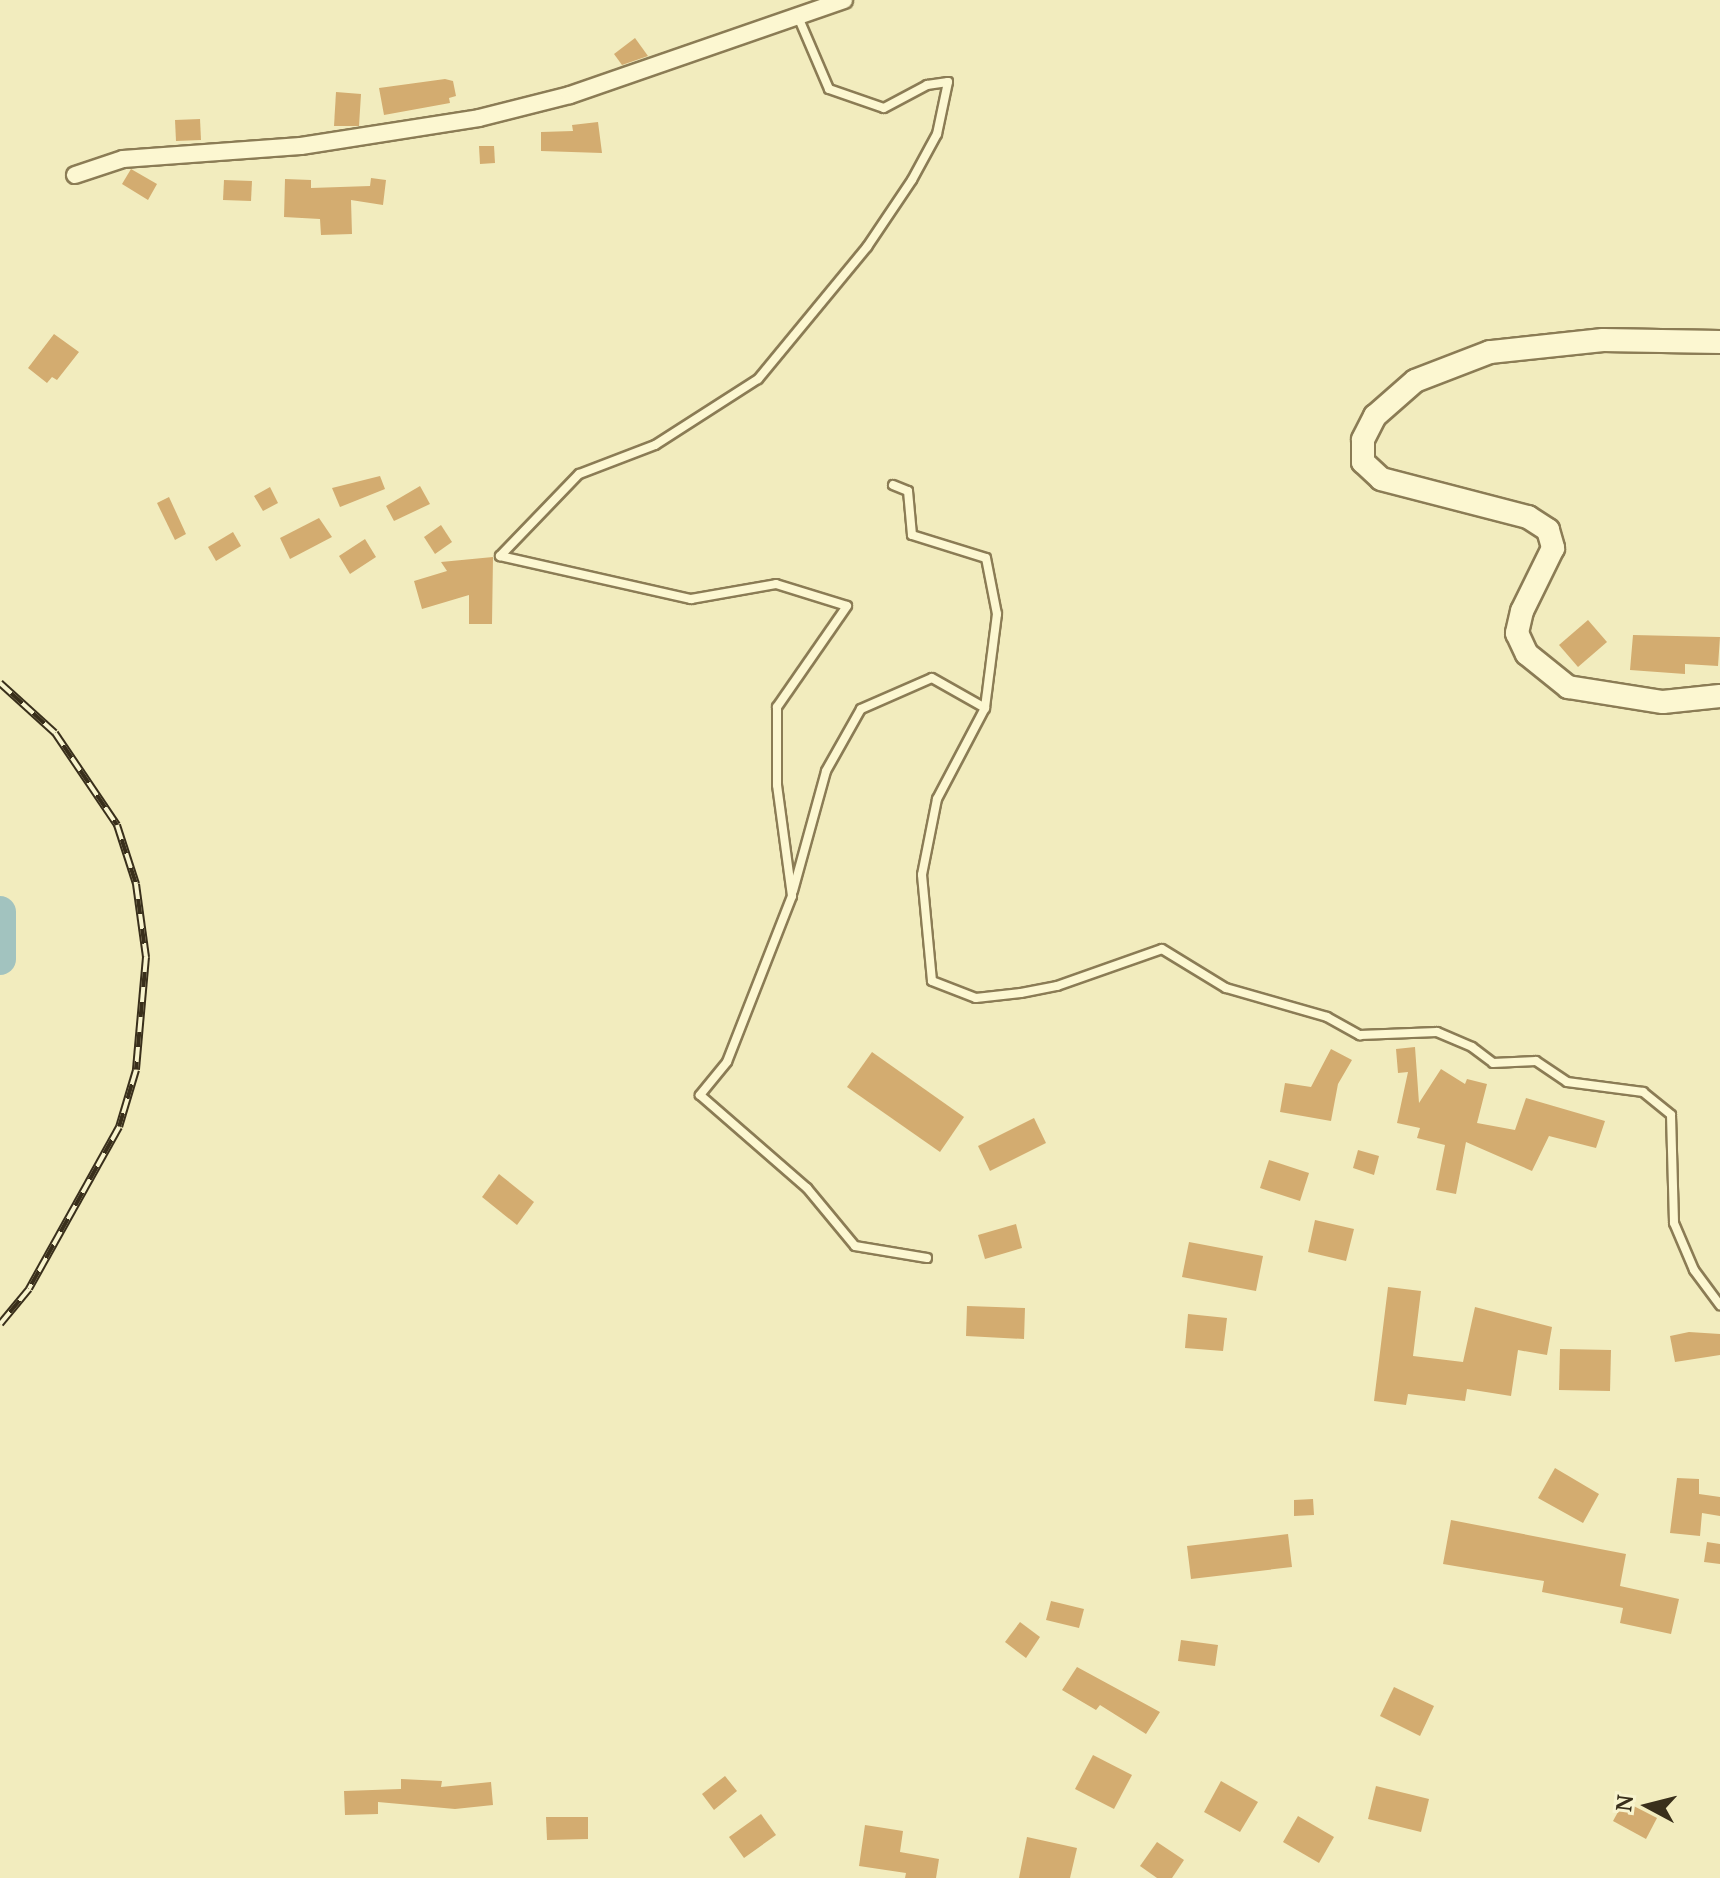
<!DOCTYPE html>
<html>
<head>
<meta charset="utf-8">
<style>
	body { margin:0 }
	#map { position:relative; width:1720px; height:1878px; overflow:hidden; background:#f2ecbe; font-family:"PT Serif",serif }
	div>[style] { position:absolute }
	.river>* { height:32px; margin:-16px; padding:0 16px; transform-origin:16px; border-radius:16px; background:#a2c3bf }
	.building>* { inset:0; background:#d3ac70 }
	.roads { filter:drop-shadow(2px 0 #8b7c55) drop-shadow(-2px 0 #8b7c55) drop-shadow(0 2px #8b7c55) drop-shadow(0 -2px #8b7c55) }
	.lane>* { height:8px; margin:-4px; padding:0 4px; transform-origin:4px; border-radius:4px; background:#fcf7d1 }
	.street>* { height:16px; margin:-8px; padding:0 8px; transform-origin:8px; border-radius:8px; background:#fcf7d1 }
	.secondary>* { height:22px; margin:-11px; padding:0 11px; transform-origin:11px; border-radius:11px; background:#fcf7d1 }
	.rail>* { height:8px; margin-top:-4px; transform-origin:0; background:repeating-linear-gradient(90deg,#f8f4ce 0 15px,#392f1b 0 30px); box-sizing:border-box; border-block:2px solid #392f1b }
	span { translate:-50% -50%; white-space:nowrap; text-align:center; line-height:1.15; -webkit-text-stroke:8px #f8f4ce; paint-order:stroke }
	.north { position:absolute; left:1608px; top:1766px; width:80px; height:80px; -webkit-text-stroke:6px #f8f4ce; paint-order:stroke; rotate:277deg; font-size:22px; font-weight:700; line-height:32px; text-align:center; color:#392f1b }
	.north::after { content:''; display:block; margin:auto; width:28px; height:36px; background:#392f1b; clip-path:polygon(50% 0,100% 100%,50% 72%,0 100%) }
</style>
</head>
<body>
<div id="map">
	<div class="river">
		<div style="left:0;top:912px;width:47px;rotate:90deg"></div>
	</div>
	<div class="building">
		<div style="clip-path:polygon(635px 38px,648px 56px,622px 65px,614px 54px)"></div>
		<div style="clip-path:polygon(445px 79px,453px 81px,456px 96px,449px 98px,450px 103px,384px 115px,379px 88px)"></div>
		<div style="clip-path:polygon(336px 92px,361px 94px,359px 126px,334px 126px)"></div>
		<div style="clip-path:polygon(200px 119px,201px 140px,176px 141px,175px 120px)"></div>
		<div style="clip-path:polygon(598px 122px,602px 153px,541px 151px,541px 132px,573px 131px,572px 125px)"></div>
		<div style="clip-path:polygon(479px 146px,494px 146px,495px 163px,480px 164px)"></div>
		<div style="clip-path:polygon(131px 169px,157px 184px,148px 200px,122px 184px)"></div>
		<div style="clip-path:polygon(371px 178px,386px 180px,383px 205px,351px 200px,352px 234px,321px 235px,320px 219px,284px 217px,285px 179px,311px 180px,311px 188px,370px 186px)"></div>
		<div style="clip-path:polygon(224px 180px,252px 181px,251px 201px,223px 200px)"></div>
		<div style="clip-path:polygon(54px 334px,79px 352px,57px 380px,52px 377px,47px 383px,28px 368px)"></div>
		<div style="clip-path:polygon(380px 476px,385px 489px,340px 507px,332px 488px)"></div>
		<div style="clip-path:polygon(420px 486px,430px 504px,394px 521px,386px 506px)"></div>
		<div style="clip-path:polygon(270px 487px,278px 503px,263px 511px,254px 496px)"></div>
		<div style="clip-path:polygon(169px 497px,186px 534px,175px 540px,157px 503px)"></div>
		<div style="clip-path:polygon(319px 518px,332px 537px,290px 559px,280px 538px)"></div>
		<div style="clip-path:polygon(441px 525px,452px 542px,435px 554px,424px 537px)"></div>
		<div style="clip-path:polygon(233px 532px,241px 546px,216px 561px,208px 547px)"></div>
		<div style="clip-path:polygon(365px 539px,376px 557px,350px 574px,339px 556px)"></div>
		<div style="clip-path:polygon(493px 557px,492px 624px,469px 624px,469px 595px,422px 609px,414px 581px,447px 571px,441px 562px)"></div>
		<div style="clip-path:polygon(1588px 620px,1607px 642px,1578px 667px,1559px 645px)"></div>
		<div style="clip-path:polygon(1633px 635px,1720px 637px,1718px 666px,1685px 664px,1685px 674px,1630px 670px)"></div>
		<div style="clip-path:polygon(1415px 1047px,1419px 1103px,1441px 1069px,1465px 1084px,1467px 1079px,1487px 1084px,1477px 1123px,1515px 1130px,1526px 1098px,1605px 1121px,1596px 1148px,1549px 1136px,1532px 1171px,1466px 1142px,1456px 1194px,1436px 1190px,1445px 1145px,1417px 1138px,1420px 1128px,1397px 1123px,1408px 1072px,1398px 1073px,1396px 1049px)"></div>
		<div style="clip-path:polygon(1331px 1049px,1352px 1060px,1338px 1084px,1331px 1121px,1280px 1112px,1285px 1083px,1311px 1087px)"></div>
		<div style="clip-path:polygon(872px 1052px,964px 1117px,940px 1152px,847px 1087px)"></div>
		<div style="clip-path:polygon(1034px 1118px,1046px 1143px,990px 1171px,978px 1146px)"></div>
		<div style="clip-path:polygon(1358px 1150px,1379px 1156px,1374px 1175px,1353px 1168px)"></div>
		<div style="clip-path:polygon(1269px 1160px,1309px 1173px,1300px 1201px,1260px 1188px)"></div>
		<div style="clip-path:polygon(499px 1174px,534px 1202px,517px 1225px,482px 1197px)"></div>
		<div style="clip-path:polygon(1315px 1220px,1354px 1229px,1346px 1261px,1308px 1252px)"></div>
		<div style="clip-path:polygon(1016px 1224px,1022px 1248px,985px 1259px,978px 1235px)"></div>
		<div style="clip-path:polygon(1189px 1242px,1263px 1256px,1256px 1291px,1182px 1277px)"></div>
		<div style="clip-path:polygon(1388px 1287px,1421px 1291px,1413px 1356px,1463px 1362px,1475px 1307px,1552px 1327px,1547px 1355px,1518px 1350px,1511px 1396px,1467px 1389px,1465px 1401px,1408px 1394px,1406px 1405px,1374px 1401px)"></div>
		<div style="clip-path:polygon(967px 1306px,1025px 1308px,1024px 1339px,966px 1336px)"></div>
		<div style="clip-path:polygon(1188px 1314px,1227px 1318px,1223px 1351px,1185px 1348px)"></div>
		<div style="clip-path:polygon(1689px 1332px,1720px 1334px,1720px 1355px,1675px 1362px,1670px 1336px)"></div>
		<div style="clip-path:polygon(1560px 1349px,1611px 1350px,1610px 1391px,1559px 1390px)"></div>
		<div style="clip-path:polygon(1555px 1468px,1599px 1494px,1583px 1523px,1538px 1498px)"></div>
		<div style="clip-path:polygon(1677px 1478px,1699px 1479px,1699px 1494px,1720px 1497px,1720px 1516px,1702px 1513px,1700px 1536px,1670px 1533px)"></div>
		<div style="clip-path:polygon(1313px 1499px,1314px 1515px,1294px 1516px,1294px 1500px)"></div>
		<div style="clip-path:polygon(1451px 1520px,1626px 1554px,1620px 1586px,1679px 1599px,1671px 1634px,1620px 1623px,1623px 1608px,1542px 1592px,1544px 1581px,1443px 1564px)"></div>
		<div style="clip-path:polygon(1288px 1534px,1292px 1567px,1191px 1579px,1187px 1546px)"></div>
		<div style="clip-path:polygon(1707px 1542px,1720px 1544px,1720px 1564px,1704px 1562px)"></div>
		<div style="clip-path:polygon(1051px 1601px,1084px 1609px,1079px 1628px,1046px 1620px)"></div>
		<div style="clip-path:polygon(1020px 1622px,1040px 1637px,1026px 1658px,1005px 1642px)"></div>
		<div style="clip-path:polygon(1181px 1640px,1218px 1645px,1215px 1666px,1178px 1661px)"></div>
		<div style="clip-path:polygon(1077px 1667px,1160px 1712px,1146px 1734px,1100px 1705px,1096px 1710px,1062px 1690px)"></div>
		<div style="clip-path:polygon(1394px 1687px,1434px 1706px,1420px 1736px,1380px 1716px)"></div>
		<div style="clip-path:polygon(1093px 1755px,1132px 1775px,1114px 1809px,1075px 1789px)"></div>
		<div style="clip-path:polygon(725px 1776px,737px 1791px,714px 1810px,702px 1794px)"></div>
		<div style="clip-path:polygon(401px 1779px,442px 1781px,441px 1787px,491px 1782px,493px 1805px,455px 1809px,378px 1802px,378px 1814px,345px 1815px,344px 1791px,401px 1789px)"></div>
		<div style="clip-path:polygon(1221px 1781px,1258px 1802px,1240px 1832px,1204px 1812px)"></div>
		<div style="clip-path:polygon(1376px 1786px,1429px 1799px,1421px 1832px,1368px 1819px)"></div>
		<div style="clip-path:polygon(1624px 1801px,1657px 1818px,1646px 1839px,1613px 1821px)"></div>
		<div style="clip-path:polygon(761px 1814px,776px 1835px,744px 1858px,729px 1837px)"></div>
		<div style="clip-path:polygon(1298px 1816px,1334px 1837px,1319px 1863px,1283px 1842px)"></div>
		<div style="clip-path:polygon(546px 1817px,588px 1817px,588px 1839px,547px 1840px)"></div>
		<div style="clip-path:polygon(865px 1825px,903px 1831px,900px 1852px,939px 1859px,936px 1878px,905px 1878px,906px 1873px,859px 1866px)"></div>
		<div style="clip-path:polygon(1027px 1837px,1077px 1848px,1070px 1878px,1019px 1878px)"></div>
		<div style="clip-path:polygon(1157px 1842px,1184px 1860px,1172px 1878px,1157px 1878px,1140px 1866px)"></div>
	</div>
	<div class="roads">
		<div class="lane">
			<div style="left:799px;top:19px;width:76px;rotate:66.8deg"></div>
			<div style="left:829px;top:89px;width:58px;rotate:19.1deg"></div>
			<div style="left:884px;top:108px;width:49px;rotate:-28.1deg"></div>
			<div style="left:927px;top:85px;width:21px;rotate:-8deg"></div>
			<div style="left:948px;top:82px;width:53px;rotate:101.9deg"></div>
			<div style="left:937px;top:134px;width:52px;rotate:118.5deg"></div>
			<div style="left:912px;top:180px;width:81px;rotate:123.9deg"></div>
			<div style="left:867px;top:247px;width:171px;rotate:129.5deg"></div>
			<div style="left:758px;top:379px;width:122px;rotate:147.3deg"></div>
			<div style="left:655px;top:445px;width:81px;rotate:159.1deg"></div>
			<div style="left:579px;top:474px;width:114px;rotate:133.9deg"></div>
			<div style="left:500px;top:556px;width:196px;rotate:12.7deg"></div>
			<div style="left:691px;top:599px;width:86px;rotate:-10deg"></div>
			<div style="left:776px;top:584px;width:74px;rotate:17.2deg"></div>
			<div style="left:847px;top:606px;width:123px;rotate:124.7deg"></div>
			<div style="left:777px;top:707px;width:78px;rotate:90deg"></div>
			<div style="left:777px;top:785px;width:112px;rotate:82.3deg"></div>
			<div style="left:792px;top:896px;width:178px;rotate:111.4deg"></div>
			<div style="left:727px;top:1062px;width:43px;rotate:129.3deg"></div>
			<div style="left:700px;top:1095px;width:142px;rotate:41deg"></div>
			<div style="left:807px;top:1188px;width:75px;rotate:50.4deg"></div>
			<div style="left:855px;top:1246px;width:73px;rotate:9.5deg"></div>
			<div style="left:893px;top:485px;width:16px;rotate:22deg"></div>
			<div style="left:908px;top:491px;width:44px;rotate:84.8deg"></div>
			<div style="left:912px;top:535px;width:77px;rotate:17.3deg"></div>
			<div style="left:986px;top:558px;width:57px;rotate:78.9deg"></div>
			<div style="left:997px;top:614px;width:95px;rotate:97.3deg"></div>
			<div style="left:793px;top:891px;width:124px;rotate:-74.6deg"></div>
			<div style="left:826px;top:771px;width:71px;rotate:-60.6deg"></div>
			<div style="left:861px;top:709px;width:77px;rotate:-23.6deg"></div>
			<div style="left:932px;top:678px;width:61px;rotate:29.5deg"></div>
			<div style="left:985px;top:708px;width:103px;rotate:117.8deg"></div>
			<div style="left:937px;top:799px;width:77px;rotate:101.2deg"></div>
			<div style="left:922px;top:875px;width:106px;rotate:84.6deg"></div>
			<div style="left:932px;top:981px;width:47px;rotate:21.1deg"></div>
			<div style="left:976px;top:998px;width:45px;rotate:-6.3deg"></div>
			<div style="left:1021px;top:993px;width:37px;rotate:-11deg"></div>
			<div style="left:1057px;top:986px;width:111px;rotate:-19.4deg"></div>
			<div style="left:1162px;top:949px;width:75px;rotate:31.4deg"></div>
			<div style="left:1226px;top:988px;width:105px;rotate:16deg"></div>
			<div style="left:1327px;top:1017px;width:38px;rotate:29deg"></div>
			<div style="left:1360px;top:1035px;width:77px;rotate:-2.2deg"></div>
			<div style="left:1437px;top:1032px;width:38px;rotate:23deg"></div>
			<div style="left:1472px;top:1047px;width:26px;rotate:37deg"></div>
			<div style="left:1493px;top:1063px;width:43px;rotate:-2.7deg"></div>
			<div style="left:1536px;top:1061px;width:37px;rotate:34deg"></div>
			<div style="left:1567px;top:1082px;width:77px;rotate:7.5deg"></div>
			<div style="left:1643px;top:1092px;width:36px;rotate:39deg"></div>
			<div style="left:1671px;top:1115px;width:108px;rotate:88.4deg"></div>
			<div style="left:1674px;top:1223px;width:51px;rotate:66.9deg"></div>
			<div style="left:1694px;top:1270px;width:44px;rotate:53.4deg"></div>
		</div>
		<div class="street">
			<div style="left:75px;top:175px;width:51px;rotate:-18.4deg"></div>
			<div style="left:123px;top:159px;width:178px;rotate:-4.2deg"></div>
			<div style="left:301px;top:146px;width:180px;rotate:-8.9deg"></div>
			<div style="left:479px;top:118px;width:94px;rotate:-14.2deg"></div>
			<div style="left:570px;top:95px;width:290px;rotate:-19.1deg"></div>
		</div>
		<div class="secondary">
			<div style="left:1720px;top:342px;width:117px;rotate:-179deg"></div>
			<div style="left:1603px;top:340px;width:114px;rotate:173.9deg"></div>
			<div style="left:1490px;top:352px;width:80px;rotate:158.9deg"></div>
			<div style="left:1415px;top:381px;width:53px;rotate:138.8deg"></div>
			<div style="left:1375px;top:416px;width:27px;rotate:117deg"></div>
			<div style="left:1363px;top:440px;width:22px;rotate:90deg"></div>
			<div style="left:1363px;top:462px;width:25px;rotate:43deg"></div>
			<div style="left:1381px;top:479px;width:152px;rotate:14.5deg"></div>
			<div style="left:1528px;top:517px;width:24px;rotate:33deg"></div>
			<div style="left:1548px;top:530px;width:19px;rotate:74deg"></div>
			<div style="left:1553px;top:548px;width:70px;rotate:116.2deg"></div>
			<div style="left:1522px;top:611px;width:23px;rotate:103deg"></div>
			<div style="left:1517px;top:633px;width:23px;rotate:65deg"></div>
			<div style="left:1527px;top:654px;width:53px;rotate:38.8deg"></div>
			<div style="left:1568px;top:687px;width:96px;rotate:9deg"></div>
			<div style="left:1663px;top:702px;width:57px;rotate:-6deg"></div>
		</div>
	</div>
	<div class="rail">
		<div style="left:0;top:683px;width:74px;rotate:42.3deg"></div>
		<div style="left:55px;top:733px;width:111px;rotate:56deg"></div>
		<div style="left:117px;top:825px;width:62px;rotate:72.1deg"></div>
		<div style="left:136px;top:884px;width:74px;rotate:82.2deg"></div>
		<div style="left:146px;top:957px;width:113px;rotate:95.1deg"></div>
		<div style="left:136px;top:1070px;width:59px;rotate:106.6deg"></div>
		<div style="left:119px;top:1127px;width:185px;rotate:119.1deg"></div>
		<div style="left:29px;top:1289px;width:45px;rotate:129.6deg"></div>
	</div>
	<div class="north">N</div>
</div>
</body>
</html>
